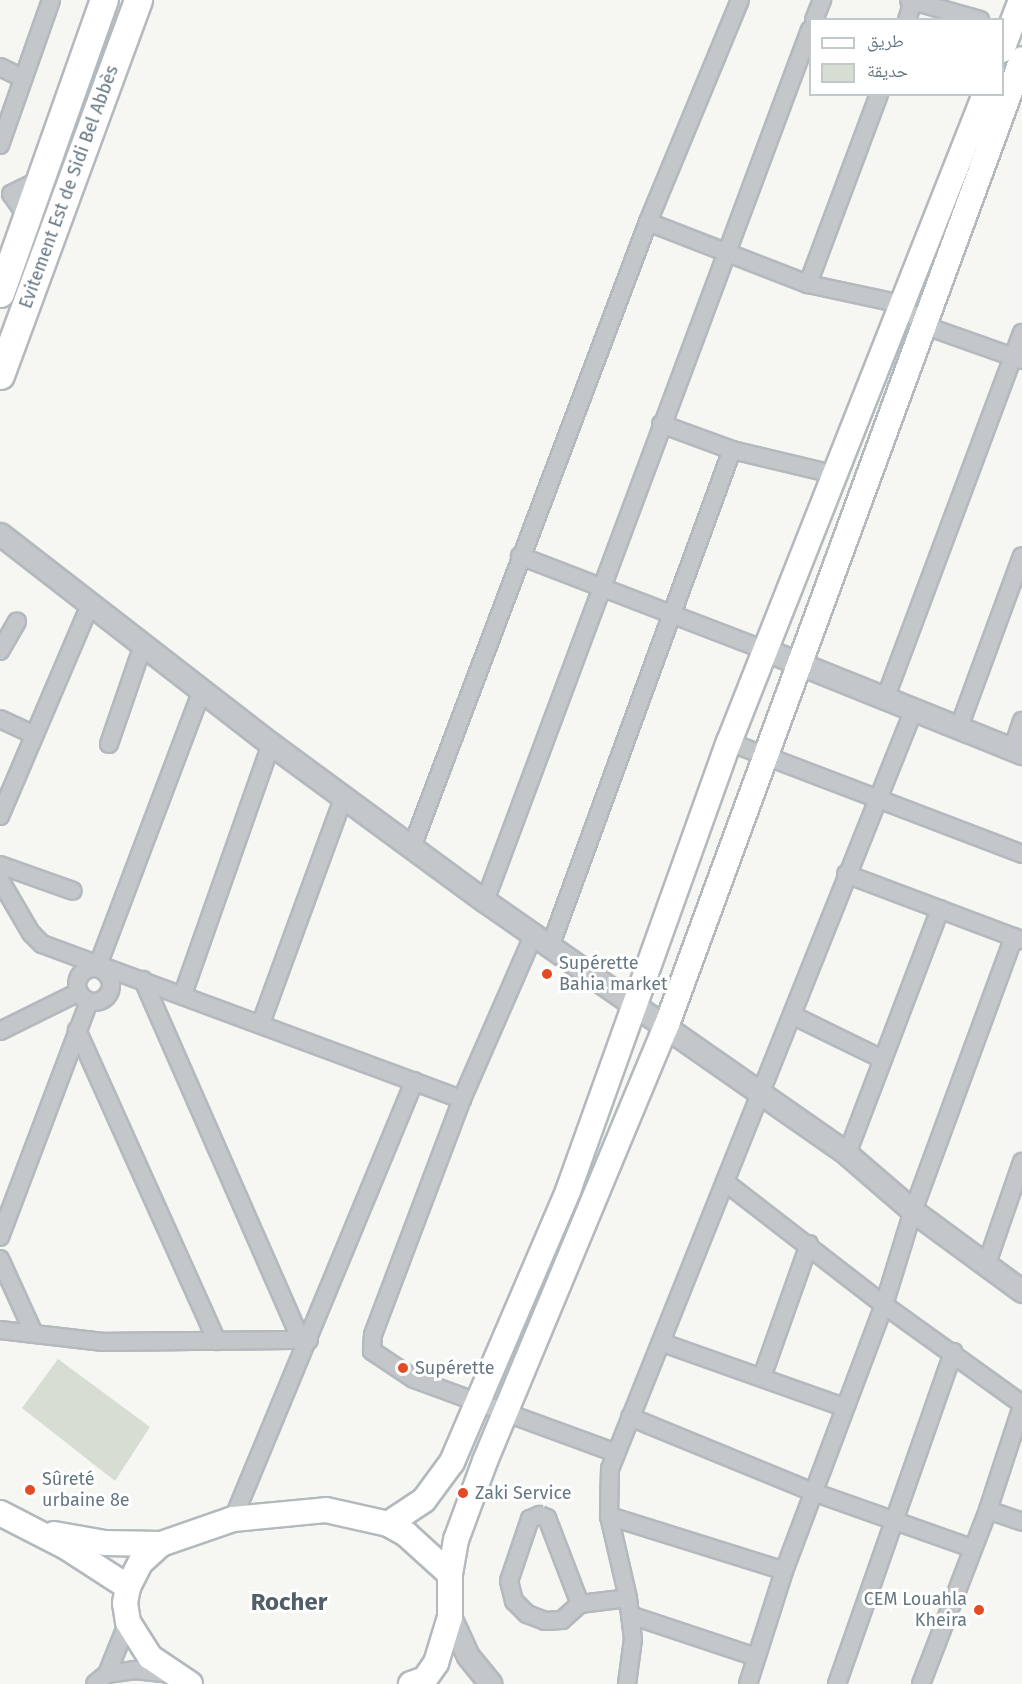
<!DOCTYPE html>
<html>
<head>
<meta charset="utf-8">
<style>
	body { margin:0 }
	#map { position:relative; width:1022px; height:1684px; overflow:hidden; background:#f6f6f2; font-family:"Fira Sans","Noto Naskh Arabic",sans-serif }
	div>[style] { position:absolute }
	.green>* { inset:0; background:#d7ddd3 }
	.roads { filter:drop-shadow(2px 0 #b3b9bd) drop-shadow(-2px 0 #b3b9bd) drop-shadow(0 2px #b3b9bd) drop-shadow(0 -2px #b3b9bd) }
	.minor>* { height:16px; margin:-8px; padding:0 8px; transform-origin:8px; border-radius:8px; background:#c3c7ca }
	.minor>.ring { margin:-8px; padding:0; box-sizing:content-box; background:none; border:16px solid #c3c7ca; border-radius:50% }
	.tertiary>* { height:21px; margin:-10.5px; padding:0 10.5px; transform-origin:10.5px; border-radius:10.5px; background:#c3c7ca }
	.secondary>* { height:24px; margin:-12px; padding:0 12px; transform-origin:12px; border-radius:12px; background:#fff }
	.trunk>* { height:27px; margin:-13.5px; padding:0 13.5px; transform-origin:13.5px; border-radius:13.5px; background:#fff }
	.dots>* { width:16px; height:16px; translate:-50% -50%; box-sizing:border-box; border:3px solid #fff; border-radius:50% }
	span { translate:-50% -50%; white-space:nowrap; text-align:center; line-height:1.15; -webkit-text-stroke:6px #fff; paint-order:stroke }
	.street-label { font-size:18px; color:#657783 }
	.poi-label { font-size:18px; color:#657783 }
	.left { translate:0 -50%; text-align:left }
	.right { translate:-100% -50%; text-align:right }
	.district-label { font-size:24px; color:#525f68; font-weight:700 }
	.legend { position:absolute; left:809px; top:18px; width:195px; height:78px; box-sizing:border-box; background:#fff; border:2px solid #c1c9cd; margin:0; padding:8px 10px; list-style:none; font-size:18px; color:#657783 }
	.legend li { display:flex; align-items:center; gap:12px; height:30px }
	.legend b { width:30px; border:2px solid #c1c9cd }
</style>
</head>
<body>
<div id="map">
	<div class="green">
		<div style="clip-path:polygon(58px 1359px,150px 1427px,115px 1481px,22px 1408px)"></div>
	</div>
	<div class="roads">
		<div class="minor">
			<div style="left:909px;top:0;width:74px;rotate:15.7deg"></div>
			<div style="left:814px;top:20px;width:22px;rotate:-68deg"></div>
			<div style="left:907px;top:20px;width:19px;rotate:-72deg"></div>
			<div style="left:0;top:67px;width:25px;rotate:26deg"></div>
			<div style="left:0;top:145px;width:154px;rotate:-70.6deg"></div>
			<div style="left:28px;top:218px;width:29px;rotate:-125deg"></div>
			<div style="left:11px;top:194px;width:32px;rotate:-26deg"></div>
			<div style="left:648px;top:222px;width:172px;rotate:21.2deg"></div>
			<div style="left:808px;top:284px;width:95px;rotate:12.1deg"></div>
			<div style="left:901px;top:304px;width:30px;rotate:44deg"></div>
			<div style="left:923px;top:325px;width:105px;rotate:19.5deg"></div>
			<div style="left:808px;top:284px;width:203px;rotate:-69.5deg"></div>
			<div style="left:661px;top:424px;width:76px;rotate:20.1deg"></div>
			<div style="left:732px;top:450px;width:108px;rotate:13.4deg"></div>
			<div style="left:520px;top:556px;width:266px;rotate:21deg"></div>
			<div style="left:0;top:651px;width:34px;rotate:-60deg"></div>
			<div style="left:885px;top:699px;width:391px;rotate:-69.5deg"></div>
			<div style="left:0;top:719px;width:35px;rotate:25deg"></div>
			<div style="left:958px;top:730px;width:185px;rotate:-69.8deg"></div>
			<div style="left:729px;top:742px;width:314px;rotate:20.9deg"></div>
			<div style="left:109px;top:744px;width:105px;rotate:-71deg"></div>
			<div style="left:1012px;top:750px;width:31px;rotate:-71deg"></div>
			<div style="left:0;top:816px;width:232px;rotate:-66.9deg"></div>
			<div style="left:412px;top:847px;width:668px;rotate:-69.31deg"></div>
			<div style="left:648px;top:222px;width:240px;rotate:-67.5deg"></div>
			<div style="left:0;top:865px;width:77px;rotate:19.6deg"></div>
			<div style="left:846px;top:874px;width:188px;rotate:20.6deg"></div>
			<div style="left:0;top:880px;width:61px;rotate:59.7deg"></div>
			<div style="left:31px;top:933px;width:16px;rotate:45deg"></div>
			<div style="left:42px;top:944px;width:448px;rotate:20.3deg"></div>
			<div style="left:485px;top:901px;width:930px;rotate:-69.54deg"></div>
			<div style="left:534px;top:934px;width:180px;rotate:113.6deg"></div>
			<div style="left:462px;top:1099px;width:252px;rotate:110.7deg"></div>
			<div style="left:373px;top:1335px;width:16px;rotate:94deg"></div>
			<div style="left:372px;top:1351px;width:50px;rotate:33.7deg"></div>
			<div style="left:414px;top:1379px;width:215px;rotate:20.1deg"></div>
			<div style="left:550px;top:947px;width:529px;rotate:-69.89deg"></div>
			<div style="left:97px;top:968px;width:297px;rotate:-69.3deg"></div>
			<div class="ring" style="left:77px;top:968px;width:18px;height:18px"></div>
			<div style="left:143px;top:980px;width:393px;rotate:66.3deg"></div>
			<div style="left:183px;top:994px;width:265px;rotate:-70.6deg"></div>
			<div style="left:794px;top:1016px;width:96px;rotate:26deg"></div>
			<div style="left:261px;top:1023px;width:242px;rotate:-69.9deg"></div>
			<div style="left:77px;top:1030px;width:341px;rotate:65.8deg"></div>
			<div style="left:0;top:1031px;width:88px;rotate:-26.3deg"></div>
			<div style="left:847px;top:1154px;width:262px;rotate:-69.2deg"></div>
			<div style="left:725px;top:1182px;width:201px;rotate:37.7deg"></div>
			<div style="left:884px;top:1305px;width:170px;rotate:35.7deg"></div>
			<div style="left:0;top:1237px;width:252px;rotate:-69.3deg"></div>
			<div style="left:0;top:1259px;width:82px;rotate:65.6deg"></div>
			<div style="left:987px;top:1263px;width:107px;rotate:-70.9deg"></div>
			<div style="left:0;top:1330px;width:104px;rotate:6.6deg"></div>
			<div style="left:103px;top:1342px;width:206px;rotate:-0.6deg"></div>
			<div style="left:663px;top:1343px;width:192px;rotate:19.5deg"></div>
			<div style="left:762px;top:1377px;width:141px;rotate:-70.5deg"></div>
			<div style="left:630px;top:1417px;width:198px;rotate:22.3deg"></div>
			<div style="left:813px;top:1492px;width:168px;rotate:19.5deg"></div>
			<div style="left:988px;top:1510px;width:36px;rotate:19deg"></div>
			<div style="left:609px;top:1516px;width:183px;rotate:17.4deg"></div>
			<div style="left:233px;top:1519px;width:474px;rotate:-67.5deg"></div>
			<div style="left:580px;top:1604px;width:92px;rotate:-111deg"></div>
			<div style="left:547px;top:1518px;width:8px;rotate:-157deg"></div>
			<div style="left:540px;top:1515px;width:11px;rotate:158deg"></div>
			<div style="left:530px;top:1519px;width:65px;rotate:108.7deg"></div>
			<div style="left:509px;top:1581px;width:21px;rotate:76deg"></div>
			<div style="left:514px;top:1601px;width:18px;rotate:45deg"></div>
			<div style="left:527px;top:1614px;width:19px;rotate:21deg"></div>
			<div style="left:545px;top:1621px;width:17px;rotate:-3deg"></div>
			<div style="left:562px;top:1620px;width:24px;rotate:-42deg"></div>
			<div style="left:580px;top:1604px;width:48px;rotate:-7.1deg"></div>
			<div style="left:630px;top:1615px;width:133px;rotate:18.4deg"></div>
			<div style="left:107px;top:1674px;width:27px;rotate:-8deg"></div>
			<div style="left:134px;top:1670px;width:38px;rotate:6deg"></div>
			<div style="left:95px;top:1684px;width:16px;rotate:-40deg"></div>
			<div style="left:107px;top:1674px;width:56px;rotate:-68deg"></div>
			<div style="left:627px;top:1684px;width:45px;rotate:-82.4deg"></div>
			<div style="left:633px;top:1639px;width:41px;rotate:-97deg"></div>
			<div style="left:628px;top:1598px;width:84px;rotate:-103deg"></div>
			<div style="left:609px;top:1516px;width:47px;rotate:-88.8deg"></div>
			<div style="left:610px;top:1469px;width:815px;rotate:-68.19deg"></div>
			<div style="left:748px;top:1684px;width:119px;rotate:-72.3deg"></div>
			<div style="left:784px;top:1571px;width:284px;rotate:-69.4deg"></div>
			<div style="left:884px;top:1305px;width:98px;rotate:-72.9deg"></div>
			<div style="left:913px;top:1211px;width:292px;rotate:-69.8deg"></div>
			<div style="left:837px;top:1684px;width:352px;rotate:-70.7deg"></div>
			<div style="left:921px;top:1684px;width:186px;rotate:-68.9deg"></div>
			<div style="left:988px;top:1510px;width:109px;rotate:-71.9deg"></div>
		</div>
		<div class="tertiary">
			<div style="left:0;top:534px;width:343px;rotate:37.8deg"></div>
			<div style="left:271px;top:744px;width:265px;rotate:36.3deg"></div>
			<div style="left:485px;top:901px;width:442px;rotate:34.9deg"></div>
			<div style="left:847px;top:1154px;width:87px;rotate:40.8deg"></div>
			<div style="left:913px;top:1211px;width:135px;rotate:36.3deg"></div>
			<div style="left:768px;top:651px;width:274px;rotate:21.9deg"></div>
			<div style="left:450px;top:1617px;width:43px;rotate:65.2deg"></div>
			<div style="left:468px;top:1656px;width:36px;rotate:51deg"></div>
		</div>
		<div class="secondary">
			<div style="left:1002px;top:50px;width:53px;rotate:-69.2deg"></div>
			<div style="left:0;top:1513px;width:74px;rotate:27.3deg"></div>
			<div style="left:66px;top:1547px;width:74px;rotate:32.8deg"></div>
			<div style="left:388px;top:1524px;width:43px;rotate:-33.7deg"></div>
			<div style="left:424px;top:1500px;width:47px;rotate:-53.6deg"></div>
			<div style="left:452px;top:1462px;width:295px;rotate:-66.8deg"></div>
			<div style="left:568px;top:1191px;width:477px;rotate:-70.3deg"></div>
			<div style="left:729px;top:742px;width:697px;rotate:-68.44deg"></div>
			<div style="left:54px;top:1534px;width:52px;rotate:10deg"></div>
			<div style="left:105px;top:1543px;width:56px;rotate:1deg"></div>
			<div style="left:450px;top:1574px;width:35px;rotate:-80deg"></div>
			<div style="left:456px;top:1540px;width:84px;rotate:-69.8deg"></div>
			<div style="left:485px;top:1461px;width:470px;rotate:-67.4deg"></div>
			<div style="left:666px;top:1027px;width:1031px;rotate:-69.81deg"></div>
			<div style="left:190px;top:1684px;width:48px;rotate:-146deg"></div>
			<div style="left:150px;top:1657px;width:41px;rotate:-122.2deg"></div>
			<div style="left:128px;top:1622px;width:19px;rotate:-99deg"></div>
			<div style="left:125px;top:1603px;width:16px;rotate:-79deg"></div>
			<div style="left:128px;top:1587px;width:28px;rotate:-63deg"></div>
			<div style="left:141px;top:1562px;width:27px;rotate:-42deg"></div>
			<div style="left:161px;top:1544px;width:76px;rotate:-19.1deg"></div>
			<div style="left:233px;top:1519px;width:93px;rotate:-5.5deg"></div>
			<div style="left:326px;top:1510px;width:64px;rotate:12.7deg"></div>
			<div style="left:388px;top:1524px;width:21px;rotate:29deg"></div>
			<div style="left:406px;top:1534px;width:59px;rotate:42.3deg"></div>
			<div style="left:450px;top:1574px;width:43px;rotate:90deg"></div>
			<div style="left:450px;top:1617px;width:48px;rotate:106.9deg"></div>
			<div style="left:436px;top:1663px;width:19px;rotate:125deg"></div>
			<div style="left:425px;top:1679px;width:15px;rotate:160deg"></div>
		</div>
		<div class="trunk">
			<div style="left:0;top:293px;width:311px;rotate:-70.5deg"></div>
			<div style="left:0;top:375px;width:400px;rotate:-69.8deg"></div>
		</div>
	</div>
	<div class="dots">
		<div style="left:547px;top:974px;background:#e34b25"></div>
		<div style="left:403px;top:1368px;background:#e34b25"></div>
		<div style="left:30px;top:1490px;background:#e34b25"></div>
		<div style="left:463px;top:1493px;background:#e34b25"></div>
		<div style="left:979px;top:1610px;background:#e34b25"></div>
	</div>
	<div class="street-label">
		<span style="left:69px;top:187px;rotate:-70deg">Evitement Est de Sidi Bel Abbès</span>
	</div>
	<div class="poi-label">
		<span class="left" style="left:559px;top:974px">Supérette<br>Bahia market</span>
		<span class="left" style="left:415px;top:1368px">Supérette</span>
		<span class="left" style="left:42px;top:1490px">Sûreté<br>urbaine 8e</span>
		<span class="left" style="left:475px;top:1493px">Zaki Service</span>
		<span class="right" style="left:967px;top:1610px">CEM Louahla<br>Kheira</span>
	</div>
	<div class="district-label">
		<span style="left:289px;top:1603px">Rocher</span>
	</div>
	<ul class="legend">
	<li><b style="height:8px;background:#fff"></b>طريق</li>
	<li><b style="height:16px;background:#d7ddd3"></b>حديقة</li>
	</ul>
</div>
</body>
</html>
